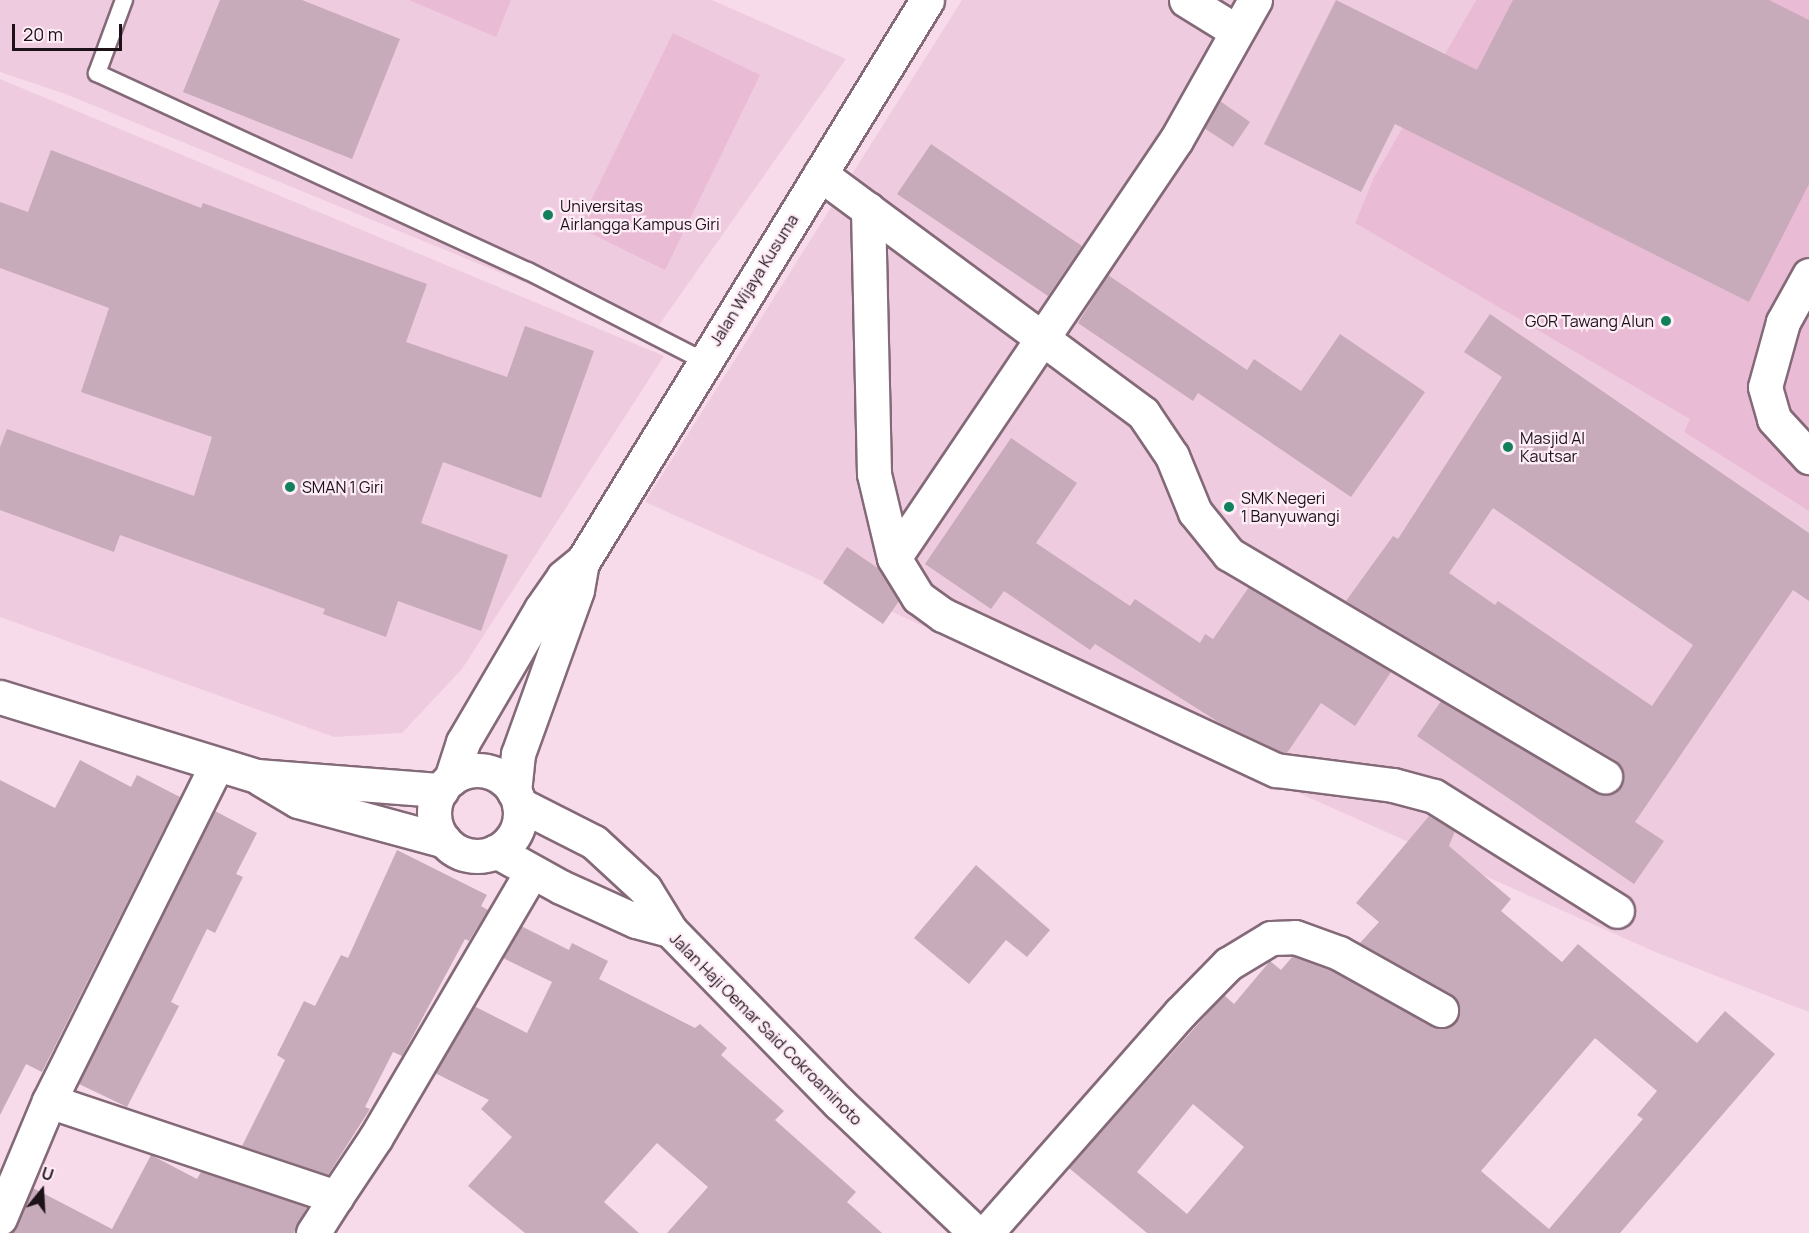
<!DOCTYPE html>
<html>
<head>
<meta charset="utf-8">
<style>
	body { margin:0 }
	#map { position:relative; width:1809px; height:1233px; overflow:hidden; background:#f8dbeb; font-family:Manrope,sans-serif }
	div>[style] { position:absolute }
	.built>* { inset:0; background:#efcbdf }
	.green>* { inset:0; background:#e9bbd4 }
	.building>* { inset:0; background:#c7abba }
	.roads { filter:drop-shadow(2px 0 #846a78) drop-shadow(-2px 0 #846a78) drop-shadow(0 2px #846a78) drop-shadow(0 -2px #846a78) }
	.service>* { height:16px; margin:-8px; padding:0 8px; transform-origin:8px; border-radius:8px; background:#fff }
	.minor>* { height:33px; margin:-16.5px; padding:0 16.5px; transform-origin:16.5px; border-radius:16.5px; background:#fff }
	.primary>* { height:33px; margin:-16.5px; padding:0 16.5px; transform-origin:16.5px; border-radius:16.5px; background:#fff }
	.primary>.ring { margin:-16.5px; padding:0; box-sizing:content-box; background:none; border:33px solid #fff; border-radius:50% }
	.dots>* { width:16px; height:16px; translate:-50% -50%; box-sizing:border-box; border:3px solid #feecf6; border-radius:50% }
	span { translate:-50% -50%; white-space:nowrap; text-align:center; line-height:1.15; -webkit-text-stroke:4.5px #feecf6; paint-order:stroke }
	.poi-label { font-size:16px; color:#1c1218 }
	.left { translate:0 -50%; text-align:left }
	.right { translate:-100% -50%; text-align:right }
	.street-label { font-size:16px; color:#1c1218 }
	.north { position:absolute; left:12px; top:1161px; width:60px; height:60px; -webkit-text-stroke:4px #feecf6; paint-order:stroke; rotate:18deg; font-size:16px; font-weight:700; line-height:24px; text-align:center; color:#1c1218 }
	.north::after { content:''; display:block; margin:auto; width:21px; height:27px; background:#1c1218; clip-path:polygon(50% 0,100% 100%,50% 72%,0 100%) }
	.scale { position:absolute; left:12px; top:24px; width:110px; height:27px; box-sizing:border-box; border:3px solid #1c1218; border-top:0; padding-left:8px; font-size:18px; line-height:21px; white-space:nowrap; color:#1c1218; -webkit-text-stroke:4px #feecf6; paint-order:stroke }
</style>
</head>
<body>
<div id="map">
	<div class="built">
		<div style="clip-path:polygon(0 0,712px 0,846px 59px,652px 335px,68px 95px,0 72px)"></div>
		<div style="clip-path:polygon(962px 0,1476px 0,1374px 177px,1355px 223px,1691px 419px,1684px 432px,1809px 511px,1809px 1012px,1660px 954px,645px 502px)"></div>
		<div style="clip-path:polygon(0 79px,664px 356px,462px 669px,402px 733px,334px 737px,0 617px)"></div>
	</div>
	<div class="green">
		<div style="clip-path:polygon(409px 0,511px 0,496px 37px)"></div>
		<div style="clip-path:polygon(1476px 0,1809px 0,1809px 511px,1684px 432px,1690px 419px,1355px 223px,1374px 177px)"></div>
		<div style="clip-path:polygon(673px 33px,760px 75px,665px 270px,578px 227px)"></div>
	</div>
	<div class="building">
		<div style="clip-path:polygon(220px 0,302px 0,400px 39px,352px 159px,183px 92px)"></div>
		<div style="clip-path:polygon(1336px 0,1477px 70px,1513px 0,1769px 0,1809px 20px,1809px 184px,1749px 302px,1395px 124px,1361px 192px,1264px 144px)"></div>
		<div style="clip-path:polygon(1220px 101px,1250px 122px,1233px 147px,1204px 128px)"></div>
		<div style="clip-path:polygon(931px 144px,1082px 246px,1048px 296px,897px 194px)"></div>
		<div style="clip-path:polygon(51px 150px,201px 208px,203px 203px,427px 284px,406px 342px,507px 377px,525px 326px,594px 351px,541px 498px,443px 462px,421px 523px,508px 555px,481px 631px,398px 601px,386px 637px,323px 614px,325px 609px,120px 535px,114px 552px,0 510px,0 447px,7px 429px,194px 496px,212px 437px,81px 392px,109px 308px,0 268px,0 202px,28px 212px)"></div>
		<div style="clip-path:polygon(1108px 275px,1247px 370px,1254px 359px,1301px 391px,1340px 334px,1425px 392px,1351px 497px,1198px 393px,1193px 401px,1078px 323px)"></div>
		<div style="clip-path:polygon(evenodd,1490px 314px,1809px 533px,1809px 601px,1793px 590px,1635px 822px,1664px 841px,1634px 884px,1417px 736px,1441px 701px,1596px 792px,1614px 793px,1621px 785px,1622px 767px,1615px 760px,1346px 601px,1393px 536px,1398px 539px,1502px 377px,1464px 352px,1490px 314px,1493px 508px,1693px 645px,1652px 706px,1498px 601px,1495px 605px,1449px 573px,1493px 508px)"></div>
		<div style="clip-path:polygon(1011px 438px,1077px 483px,1036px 543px,1130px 606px,1135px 599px,1200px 643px,1205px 634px,1213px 639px,1249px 587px,1391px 672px,1355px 726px,1321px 703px,1287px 753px,1281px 752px,1220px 723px,1095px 644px,1090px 650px,1004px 591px,991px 609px,925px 564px)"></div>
		<div style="clip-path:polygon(847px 547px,879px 569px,899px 601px,883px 624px,823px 583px)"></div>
		<div style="clip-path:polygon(80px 760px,131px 787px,137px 775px,180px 797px,42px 1072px,26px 1064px,0 1115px,0 780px,55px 808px)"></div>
		<div style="clip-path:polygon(215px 811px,257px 833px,236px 874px,243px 877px,215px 933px,207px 929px,171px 1002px,179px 1006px,127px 1107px,79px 1084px)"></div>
		<div style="clip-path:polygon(evenodd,1429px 816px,1455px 831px,1449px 846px,1511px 899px,1501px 911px,1562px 962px,1578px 944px,1697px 1043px,1725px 1011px,1775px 1054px,1620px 1233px,1147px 1233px,1069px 1168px,1224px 995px,1234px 1004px,1270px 961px,1281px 970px,1293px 956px,1331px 970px,1432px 1026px,1451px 1026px,1460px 1009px,1451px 994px,1360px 943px,1379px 922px,1356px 903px,1429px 816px,1595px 1038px,1657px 1091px,1637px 1115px,1643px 1119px,1549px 1229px,1481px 1171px,1595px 1038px,1429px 816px,1193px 1104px,1244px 1147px,1187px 1214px,1137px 1172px,1193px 1104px)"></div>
		<div style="clip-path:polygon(397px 850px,487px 895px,481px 906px,488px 910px,469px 941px,465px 939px,402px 1056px,393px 1052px,365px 1107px,370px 1109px,328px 1175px,242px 1146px,285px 1060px,277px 1055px,304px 1001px,315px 1006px,341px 955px,348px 958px)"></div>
		<div style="clip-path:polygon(976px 865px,1050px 930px,1027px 957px,1006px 940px,969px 984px,914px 938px)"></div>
		<div style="clip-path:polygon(521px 926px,569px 950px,572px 943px,608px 961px,599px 979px,695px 1028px,700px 1024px,727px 1048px,721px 1055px,784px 1111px,775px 1120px,856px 1192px,847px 1202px,882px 1233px,667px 1233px,708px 1187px,657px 1143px,604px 1202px,639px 1233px,525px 1233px,493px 1207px,468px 1186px,512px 1137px,481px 1109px,489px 1100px,435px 1073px,474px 1006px,527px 1033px,552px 982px,503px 958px)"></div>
		<div style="clip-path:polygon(151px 1155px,197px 1179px,201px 1172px,307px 1207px,294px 1233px,11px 1233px,33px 1188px,112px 1229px)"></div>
	</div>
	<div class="roads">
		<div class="service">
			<div style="left:124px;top:0;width:78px;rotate:110.3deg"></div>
			<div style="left:97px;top:73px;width:474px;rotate:24.7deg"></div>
			<div style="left:528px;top:271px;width:198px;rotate:27.1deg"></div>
		</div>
		<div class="minor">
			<div style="left:1186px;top:0;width:59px;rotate:31.8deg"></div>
			<div style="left:1255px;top:0;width:161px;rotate:119.4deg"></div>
			<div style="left:1176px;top:140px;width:504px;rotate:124.01deg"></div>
			<div style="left:894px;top:558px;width:46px;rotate:58.4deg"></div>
			<div style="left:918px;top:597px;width:31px;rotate:36deg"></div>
			<div style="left:943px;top:615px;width:367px;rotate:25deg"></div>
			<div style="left:1276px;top:770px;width:118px;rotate:7.3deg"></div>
			<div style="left:1393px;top:785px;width:42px;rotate:15deg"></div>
			<div style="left:1434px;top:796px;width:216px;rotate:32.1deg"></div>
			<div style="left:820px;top:174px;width:402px;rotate:36.5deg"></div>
			<div style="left:1143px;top:413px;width:52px;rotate:56deg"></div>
			<div style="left:1172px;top:456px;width:61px;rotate:67.7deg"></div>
			<div style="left:1195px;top:512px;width:54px;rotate:51deg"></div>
			<div style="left:1229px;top:554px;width:437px;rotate:30.6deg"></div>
			<div style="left:868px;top:209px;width:265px;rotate:88.7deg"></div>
			<div style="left:874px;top:474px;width:86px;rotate:76.6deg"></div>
			<div style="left:1809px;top:275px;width:54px;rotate:119deg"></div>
			<div style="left:1783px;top:322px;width:67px;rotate:105.5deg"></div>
			<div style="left:1765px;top:387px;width:33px;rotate:74deg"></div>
			<div style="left:1774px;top:419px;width:52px;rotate:47.4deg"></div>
			<div style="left:451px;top:779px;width:39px;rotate:-72deg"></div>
			<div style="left:463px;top:742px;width:154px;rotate:-59.6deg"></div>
			<div style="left:541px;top:609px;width:39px;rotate:-55deg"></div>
			<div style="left:563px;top:577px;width:26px;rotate:-39deg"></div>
			<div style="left:583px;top:561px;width:658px;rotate:-58.48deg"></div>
			<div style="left:514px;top:792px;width:38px;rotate:-84deg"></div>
			<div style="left:518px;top:754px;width:174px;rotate:-70.2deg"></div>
			<div style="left:577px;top:590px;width:27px;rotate:-80deg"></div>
			<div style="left:49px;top:1101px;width:303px;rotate:18.5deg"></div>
			<div style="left:336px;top:1197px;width:72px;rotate:-56.3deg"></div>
			<div style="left:376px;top:1137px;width:306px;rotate:-59.6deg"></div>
			<div style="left:0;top:1218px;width:127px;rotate:-67.3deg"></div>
			<div style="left:49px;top:1101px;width:374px;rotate:-63.5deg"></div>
			<div style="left:313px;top:1233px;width:43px;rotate:-57.4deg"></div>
			<div style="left:986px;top:1233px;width:293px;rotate:-48.6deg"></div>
			<div style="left:1180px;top:1013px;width:69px;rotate:-45.6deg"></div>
			<div style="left:1228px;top:964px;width:50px;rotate:-31.2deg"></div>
			<div style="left:1271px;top:938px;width:24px;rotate:-2deg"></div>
			<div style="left:1295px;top:937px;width:47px;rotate:20deg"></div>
			<div style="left:1339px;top:953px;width:117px;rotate:29.2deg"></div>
		</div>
		<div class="primary">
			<div style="left:0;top:697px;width:269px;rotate:17.1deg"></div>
			<div style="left:257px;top:776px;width:185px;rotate:4.4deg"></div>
			<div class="ring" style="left:434px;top:770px;width:53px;height:53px"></div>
			<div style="left:261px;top:779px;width:43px;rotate:30.7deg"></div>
			<div style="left:298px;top:801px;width:152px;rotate:15.2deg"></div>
			<div style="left:519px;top:804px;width:84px;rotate:26.9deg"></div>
			<div style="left:594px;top:842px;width:69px;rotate:42.7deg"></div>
			<div style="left:645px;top:889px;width:48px;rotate:58.6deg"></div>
			<div style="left:670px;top:930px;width:242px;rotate:45.7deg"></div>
			<div style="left:839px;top:1103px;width:189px;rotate:43.5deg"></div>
			<div style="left:496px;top:851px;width:74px;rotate:29deg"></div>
			<div style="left:561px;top:887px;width:82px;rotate:24.4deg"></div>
			<div style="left:636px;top:921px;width:35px;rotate:15deg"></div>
		</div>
	</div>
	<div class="dots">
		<div style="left:548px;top:215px;background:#13805c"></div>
		<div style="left:1666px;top:321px;background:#13805c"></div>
		<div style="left:1508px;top:447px;background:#13805c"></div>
		<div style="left:290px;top:487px;background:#13805c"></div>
		<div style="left:1229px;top:507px;background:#13805c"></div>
	</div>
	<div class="poi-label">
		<span class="left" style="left:560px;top:215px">Universitas<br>Airlangga Kampus Giri</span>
		<span class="right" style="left:1654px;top:321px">GOR Tawang Alun</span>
		<span class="left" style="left:1520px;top:447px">Masjid Al<br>Kautsar</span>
		<span class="left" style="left:302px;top:487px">SMAN 1 Giri</span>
		<span class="left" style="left:1241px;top:507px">SMK Negeri<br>1 Banyuwangi</span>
	</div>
	<div class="street-label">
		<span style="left:754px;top:280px;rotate:-58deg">Jalan Wijaya Kusuma</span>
		<span style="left:766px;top:1029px;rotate:45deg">Jalan Haji Oemar Said Cokroaminoto</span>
	</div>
	<div class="north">U</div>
	<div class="scale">20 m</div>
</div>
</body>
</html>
